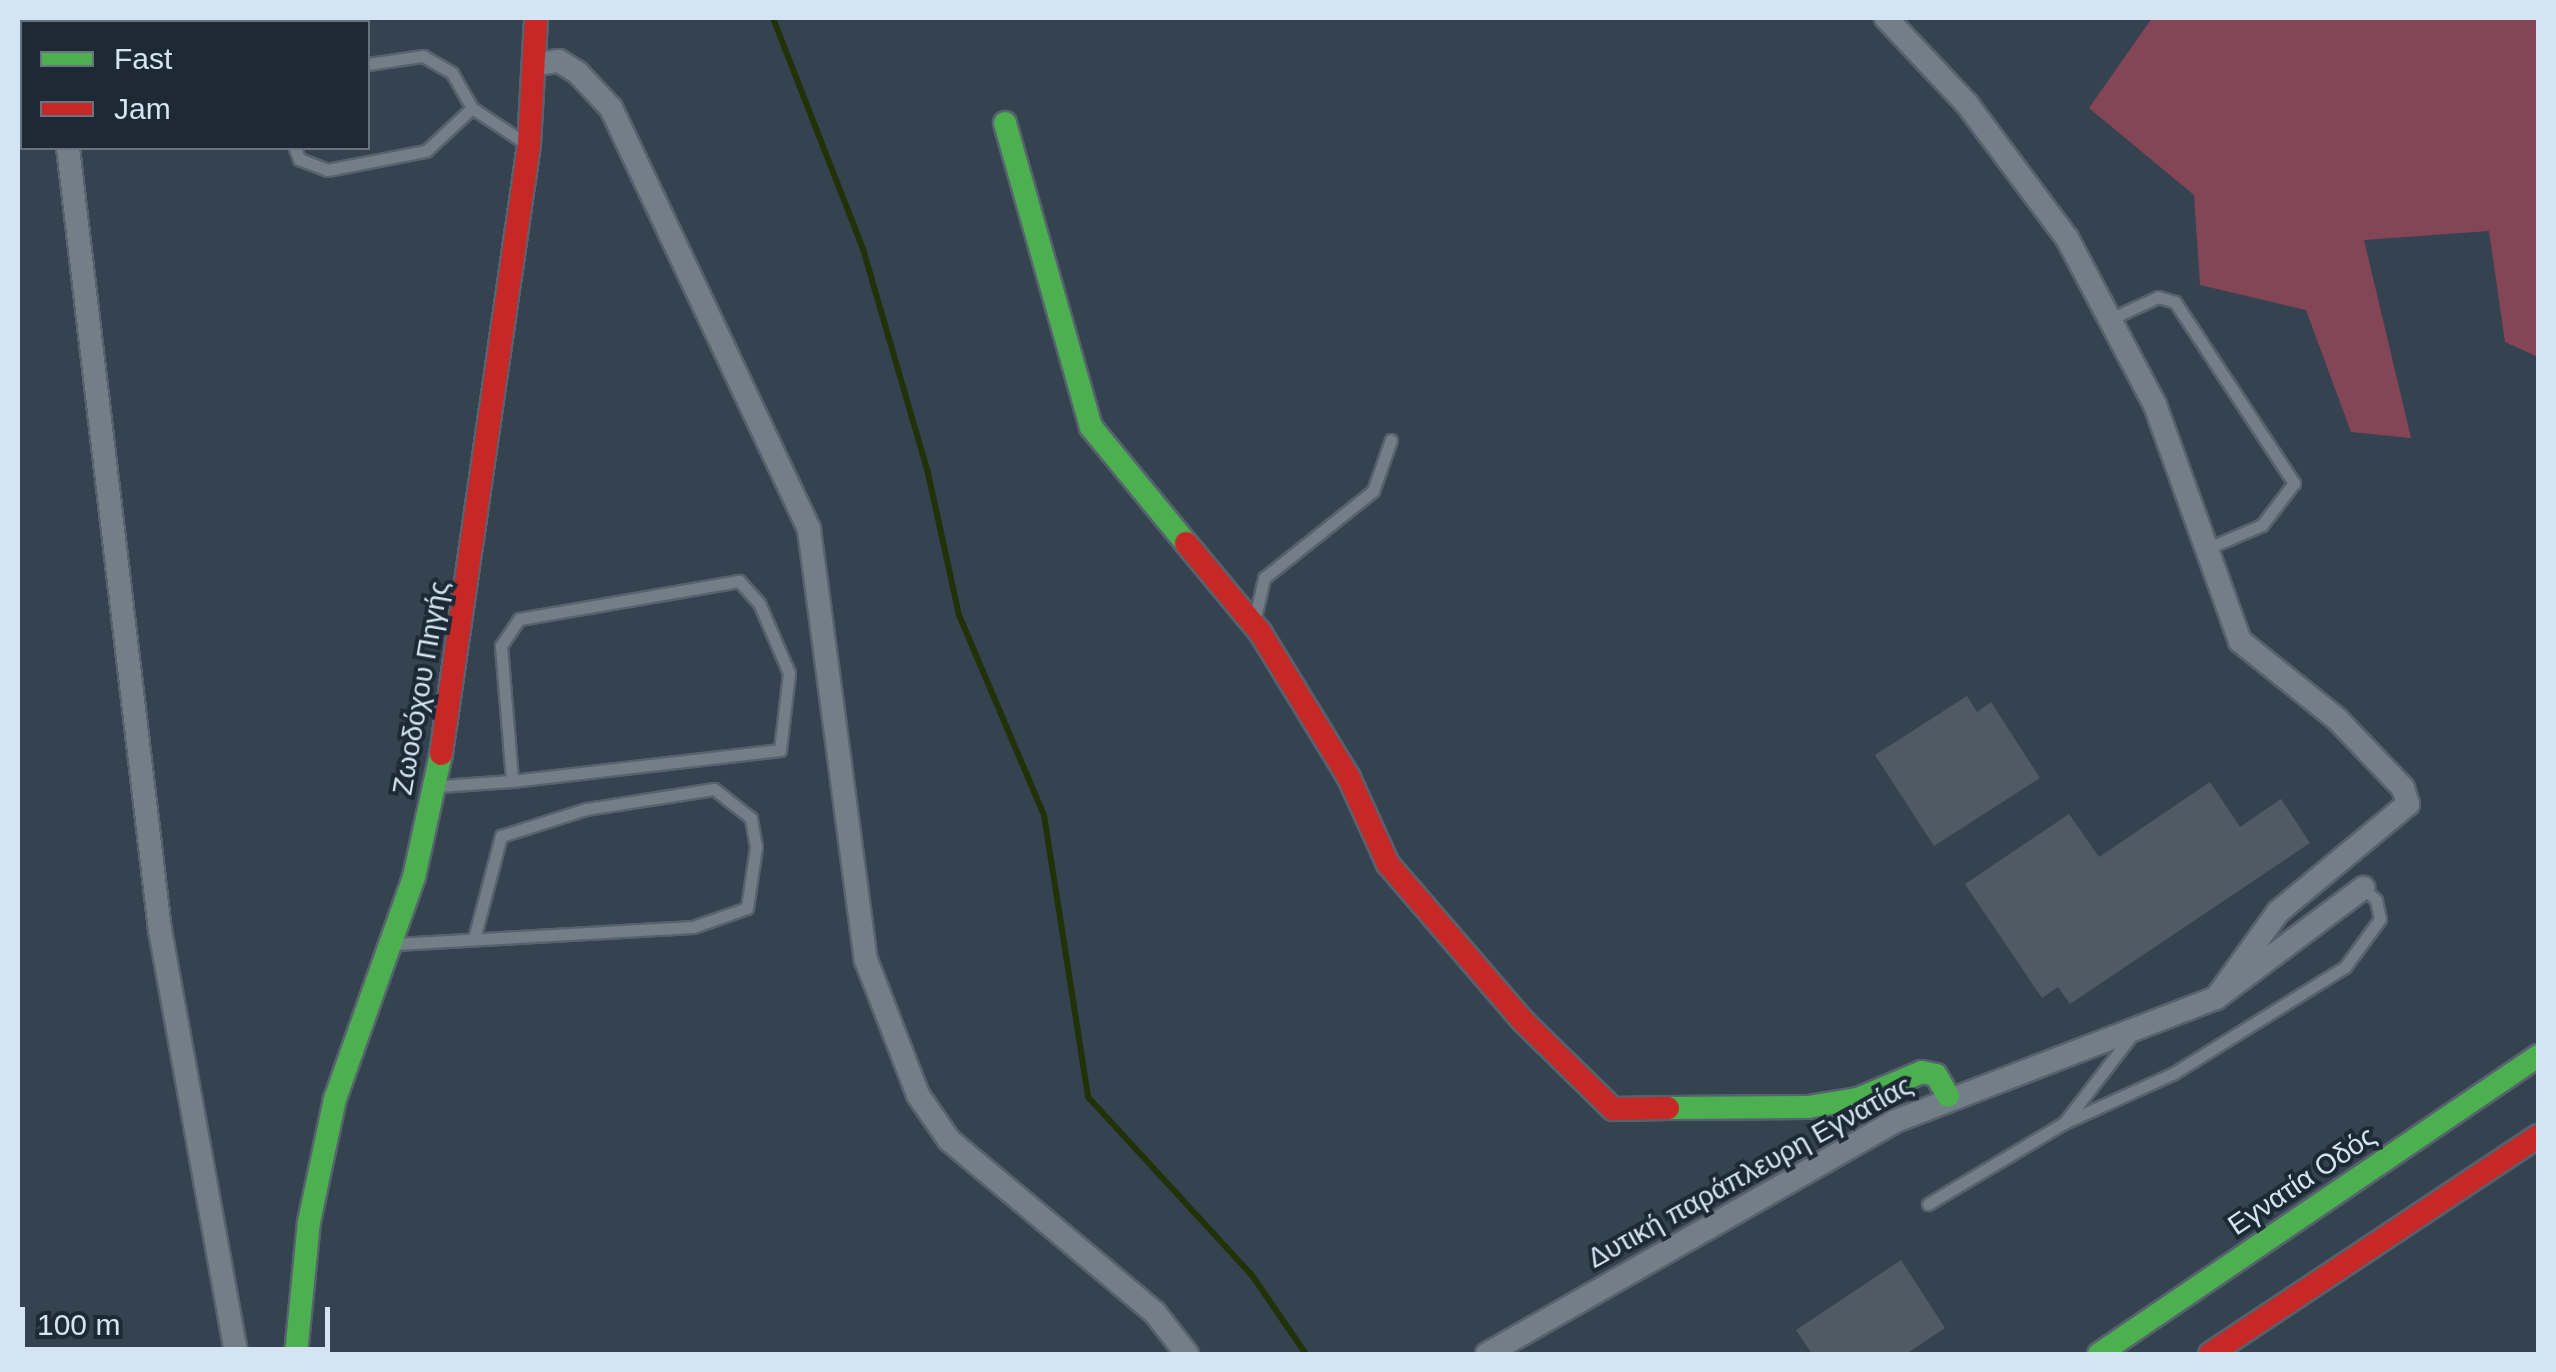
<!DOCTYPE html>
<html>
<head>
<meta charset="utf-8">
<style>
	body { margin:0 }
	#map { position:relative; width:2556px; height:1372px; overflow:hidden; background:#354350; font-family:Arial,sans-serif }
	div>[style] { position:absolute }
	.green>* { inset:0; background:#844656 }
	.stream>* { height:6px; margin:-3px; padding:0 3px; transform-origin:3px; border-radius:3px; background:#213108 }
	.building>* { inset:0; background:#505a65 }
	.roads { filter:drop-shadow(2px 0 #56626d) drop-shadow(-2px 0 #56626d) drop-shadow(0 2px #56626d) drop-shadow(0 -2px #56626d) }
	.lane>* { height:11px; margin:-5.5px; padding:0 5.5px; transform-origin:5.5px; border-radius:5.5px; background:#747e87 }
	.street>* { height:22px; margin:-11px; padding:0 11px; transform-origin:11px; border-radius:11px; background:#747e87 }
	.fast>* { height:22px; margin:-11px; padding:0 11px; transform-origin:11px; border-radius:11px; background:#4caf50 }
	.jam>* { height:22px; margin:-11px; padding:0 11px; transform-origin:11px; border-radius:11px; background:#c62828 }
	span { translate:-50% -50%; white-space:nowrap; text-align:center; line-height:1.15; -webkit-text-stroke:8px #1d2934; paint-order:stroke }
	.street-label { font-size:28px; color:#d5e4f3 }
	.frame { position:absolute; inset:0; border:20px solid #d5e4f3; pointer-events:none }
	.legend { position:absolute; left:20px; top:20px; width:350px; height:130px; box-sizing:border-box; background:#1d2934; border:2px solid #677480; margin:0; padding:12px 18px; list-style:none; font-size:30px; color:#d5e4f3 }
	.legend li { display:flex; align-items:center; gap:20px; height:50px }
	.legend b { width:50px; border:2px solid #677480 }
	.scale { position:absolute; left:20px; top:1307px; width:310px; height:45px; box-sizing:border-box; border:5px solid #d5e4f3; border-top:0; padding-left:12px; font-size:30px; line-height:35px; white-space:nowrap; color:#d5e4f3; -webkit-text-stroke:8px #1d2934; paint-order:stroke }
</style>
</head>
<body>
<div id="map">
	<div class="green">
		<div style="clip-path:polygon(2152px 18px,2538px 18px,2538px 357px,2505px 342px,2489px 231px,2364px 240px,2411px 438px,2351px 432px,2306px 310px,2200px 285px,2194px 195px,2089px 108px)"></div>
	</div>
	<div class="stream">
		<div style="left:773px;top:18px;width:248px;rotate:68.7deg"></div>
		<div style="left:863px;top:249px;width:233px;rotate:73.8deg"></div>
		<div style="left:928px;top:473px;width:145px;rotate:77.7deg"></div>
		<div style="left:959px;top:615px;width:217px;rotate:67deg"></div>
		<div style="left:1044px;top:815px;width:285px;rotate:81.1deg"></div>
		<div style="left:1088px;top:1097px;width:241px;rotate:47.4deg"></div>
		<div style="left:1251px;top:1274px;width:97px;rotate:55.5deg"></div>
	</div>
	<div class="building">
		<div style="clip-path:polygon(1967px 696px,1977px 712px,1991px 702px,2040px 778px,1934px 846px,1875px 755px)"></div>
		<div style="clip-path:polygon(2210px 782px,2240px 827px,2281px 799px,2310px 843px,2070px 1004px,2058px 987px,2042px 998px,1965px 884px,2069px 814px,2099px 857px)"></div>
		<div style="clip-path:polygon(1901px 1260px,1945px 1328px,1906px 1354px,1812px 1354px,1796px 1330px)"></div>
	</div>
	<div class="roads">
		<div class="lane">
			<div style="left:368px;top:64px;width:56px;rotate:-8.3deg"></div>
			<div style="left:423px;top:56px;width:34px;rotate:30deg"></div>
			<div style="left:452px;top:73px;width:40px;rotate:60.3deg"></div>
			<div style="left:472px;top:108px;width:64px;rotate:33.4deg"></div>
			<div style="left:295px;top:148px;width:12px;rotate:70deg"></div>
			<div style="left:299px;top:159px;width:30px;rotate:21deg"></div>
			<div style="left:327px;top:170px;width:101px;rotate:-10.9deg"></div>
			<div style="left:426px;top:151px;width:63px;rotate:-43.1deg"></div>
			<div style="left:2110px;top:319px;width:53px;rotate:-24.6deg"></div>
			<div style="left:2158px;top:297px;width:18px;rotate:16deg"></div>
			<div style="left:2175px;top:302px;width:217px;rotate:56.7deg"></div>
			<div style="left:2294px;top:483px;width:53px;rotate:127.3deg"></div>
			<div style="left:2262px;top:525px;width:61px;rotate:156.8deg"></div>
			<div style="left:1256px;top:613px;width:36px;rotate:-77deg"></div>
			<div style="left:1264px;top:578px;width:139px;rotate:-38.6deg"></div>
			<div style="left:1373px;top:491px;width:54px;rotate:-70.6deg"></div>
			<div style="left:440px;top:786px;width:72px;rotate:-4deg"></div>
			<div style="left:512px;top:781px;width:270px;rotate:-6.6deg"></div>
			<div style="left:780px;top:750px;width:78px;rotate:-83.3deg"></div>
			<div style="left:789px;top:673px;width:76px;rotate:-113.2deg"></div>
			<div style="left:759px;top:603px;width:30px;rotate:-132deg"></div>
			<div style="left:739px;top:581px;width:223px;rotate:170.2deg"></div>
			<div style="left:519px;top:619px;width:32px;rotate:124deg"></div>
			<div style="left:501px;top:646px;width:135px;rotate:85.3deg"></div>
			<div style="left:396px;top:944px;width:297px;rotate:-3.3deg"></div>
			<div style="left:693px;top:927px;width:57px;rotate:-19.4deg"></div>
			<div style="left:747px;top:908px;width:62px;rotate:-81.6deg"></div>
			<div style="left:756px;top:847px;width:29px;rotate:-100deg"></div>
			<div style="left:751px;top:818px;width:47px;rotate:-141.9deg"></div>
			<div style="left:714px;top:789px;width:130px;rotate:171.1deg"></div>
			<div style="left:586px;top:809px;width:89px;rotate:162.4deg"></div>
			<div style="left:501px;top:836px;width:106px;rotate:104.7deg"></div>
			<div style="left:2064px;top:1123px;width:121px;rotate:-24.4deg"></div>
			<div style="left:2174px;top:1073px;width:201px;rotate:-31.8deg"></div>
			<div style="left:2345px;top:967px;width:59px;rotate:-53.9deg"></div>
			<div style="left:2380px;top:919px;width:19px;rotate:-102deg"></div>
			<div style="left:2376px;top:900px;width:18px;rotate:-137deg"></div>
			<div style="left:1928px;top:1204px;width:158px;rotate:-30.8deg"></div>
			<div style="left:2064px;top:1123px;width:110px;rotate:-52.4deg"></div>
		</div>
		<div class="street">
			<div style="left:51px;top:18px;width:4px;rotate:90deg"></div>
			<div style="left:1886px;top:18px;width:118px;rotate:46.7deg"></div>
			<div style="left:1967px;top:104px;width:167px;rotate:53.3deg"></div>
			<div style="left:2067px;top:238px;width:189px;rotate:62.2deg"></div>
			<div style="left:2155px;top:405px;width:251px;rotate:70.2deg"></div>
			<div style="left:2240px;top:641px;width:124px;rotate:38.8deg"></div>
			<div style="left:2337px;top:719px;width:95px;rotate:46.3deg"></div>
			<div style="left:2403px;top:788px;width:17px;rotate:73deg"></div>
			<div style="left:2408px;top:804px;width:169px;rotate:140.3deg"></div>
			<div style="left:2278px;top:912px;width:106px;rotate:125.8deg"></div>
			<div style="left:537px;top:64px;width:22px;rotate:-8deg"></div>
			<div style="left:559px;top:61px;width:22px;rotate:32deg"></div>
			<div style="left:578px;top:73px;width:48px;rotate:46.7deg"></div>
			<div style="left:611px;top:108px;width:465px;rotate:64.8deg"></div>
			<div style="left:809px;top:529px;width:435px;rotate:82.5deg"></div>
			<div style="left:866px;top:960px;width:145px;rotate:68.9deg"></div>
			<div style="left:918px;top:1095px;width:55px;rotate:55.4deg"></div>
			<div style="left:949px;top:1140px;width:269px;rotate:40deg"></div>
			<div style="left:1155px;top:1313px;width:52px;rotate:52deg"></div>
			<div style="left:68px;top:148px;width:787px;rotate:83.29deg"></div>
			<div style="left:160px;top:930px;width:431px;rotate:79.8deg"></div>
			<div style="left:1487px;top:1354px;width:468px;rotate:-29.7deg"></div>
			<div style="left:1893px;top:1122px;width:346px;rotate:-21deg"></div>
			<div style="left:2216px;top:998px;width:184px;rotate:-36.8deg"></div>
		</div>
		<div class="fast">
			<div style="left:1005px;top:123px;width:316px;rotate:74.2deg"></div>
			<div style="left:1091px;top:427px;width:150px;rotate:50.7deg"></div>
			<div style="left:1668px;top:1108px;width:140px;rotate:-0.4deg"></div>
			<div style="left:1808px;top:1107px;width:51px;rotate:-9.1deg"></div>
			<div style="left:1858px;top:1099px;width:69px;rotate:-22.9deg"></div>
			<div style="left:1922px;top:1072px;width:14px;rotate:12deg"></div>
			<div style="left:1936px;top:1075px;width:24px;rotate:60deg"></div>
			<div style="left:296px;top:1354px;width:133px;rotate:-84.4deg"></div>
			<div style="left:309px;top:1222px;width:126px;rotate:-78.1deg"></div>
			<div style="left:335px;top:1099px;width:236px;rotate:-70.4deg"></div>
			<div style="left:414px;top:877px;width:126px;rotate:-77.6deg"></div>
			<div style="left:2099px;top:1354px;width:531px;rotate:-34.17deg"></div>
		</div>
		<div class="jam">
			<div style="left:1186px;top:543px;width:116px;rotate:50.3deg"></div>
			<div style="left:1260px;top:632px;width:171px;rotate:58.6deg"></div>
			<div style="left:1349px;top:778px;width:94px;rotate:65.6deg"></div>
			<div style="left:1388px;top:864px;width:207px;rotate:49.3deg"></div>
			<div style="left:1523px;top:1021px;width:126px;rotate:44.4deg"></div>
			<div style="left:1613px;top:1109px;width:55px;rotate:-1deg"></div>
			<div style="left:441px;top:754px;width:615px;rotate:-81.78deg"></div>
			<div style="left:529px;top:145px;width:127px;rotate:-86.8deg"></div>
			<div style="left:2210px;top:1354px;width:394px;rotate:-33.6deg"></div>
		</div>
	</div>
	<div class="street-label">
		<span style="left:421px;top:688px;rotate:-80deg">Ζωοδόχου Πηγής</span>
		<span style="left:1750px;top:1172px;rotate:-29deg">Δυτική παράπλευρη Εγνατίας</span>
		<span style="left:2302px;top:1181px;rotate:-34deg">Εγνατία Οδός</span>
	</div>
	<div class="frame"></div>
	<ul class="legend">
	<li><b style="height:12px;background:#4caf50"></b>Fast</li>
	<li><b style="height:12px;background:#c62828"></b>Jam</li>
	</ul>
	<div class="scale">100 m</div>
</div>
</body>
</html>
